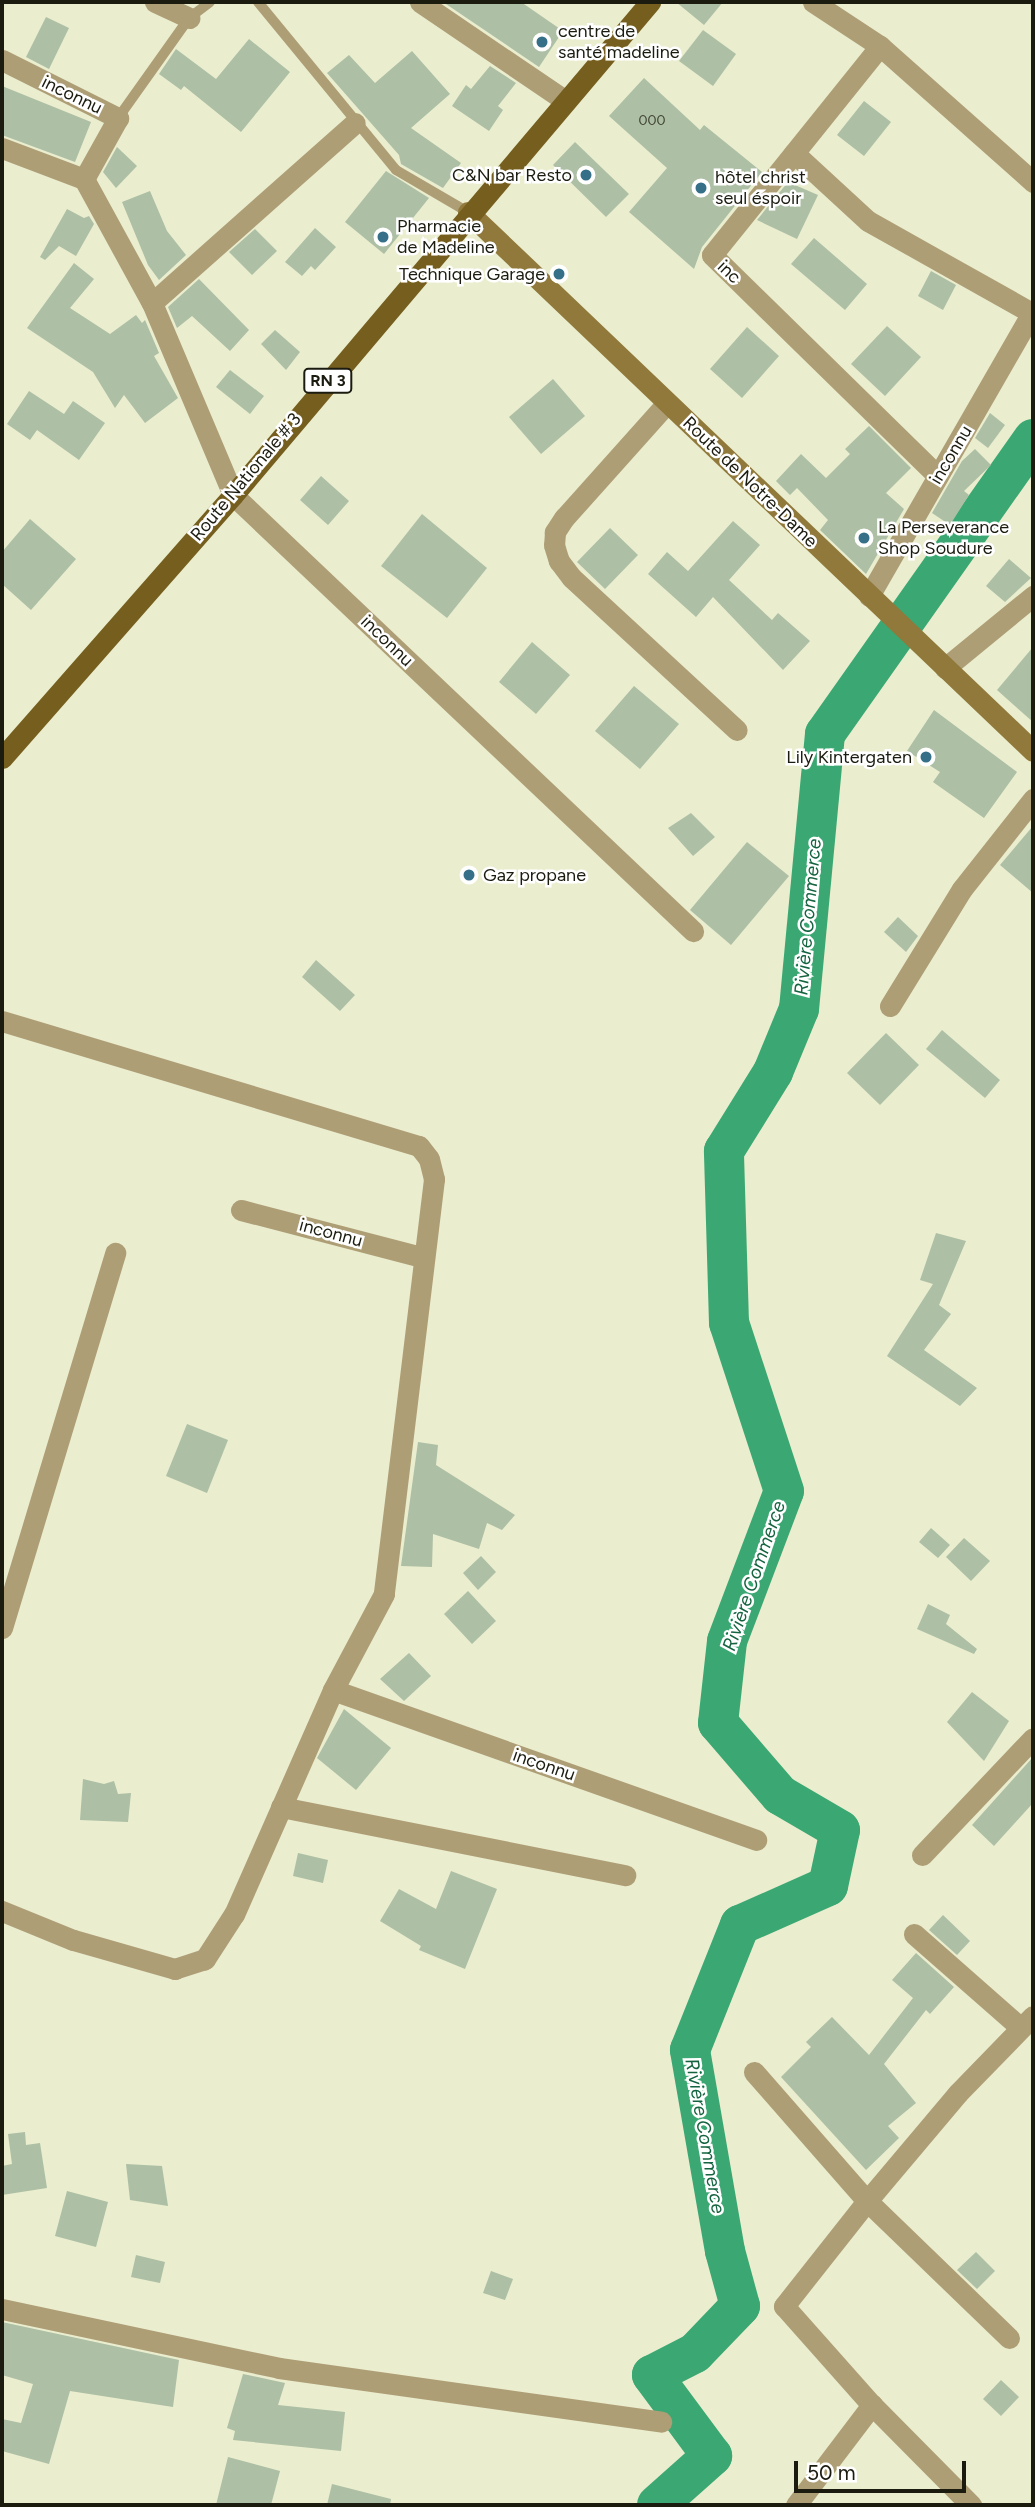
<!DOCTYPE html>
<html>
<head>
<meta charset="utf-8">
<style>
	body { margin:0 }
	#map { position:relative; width:1035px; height:2507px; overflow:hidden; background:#eaedce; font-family:Figtree,sans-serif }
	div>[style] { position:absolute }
	.river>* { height:40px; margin:-20px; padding:0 20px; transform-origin:20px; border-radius:20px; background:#3ba873 }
	.building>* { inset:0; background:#adbfa4 }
	.lane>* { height:10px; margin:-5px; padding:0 5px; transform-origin:5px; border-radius:5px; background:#ae9e76 }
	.street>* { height:21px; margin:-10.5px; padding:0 10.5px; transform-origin:10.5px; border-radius:10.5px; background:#ae9e76 }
	.secondary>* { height:21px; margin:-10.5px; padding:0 10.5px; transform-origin:10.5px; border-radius:10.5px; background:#90793a }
	.primary>* { height:21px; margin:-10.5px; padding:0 10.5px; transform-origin:10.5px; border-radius:10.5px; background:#765f1e }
	.dots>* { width:19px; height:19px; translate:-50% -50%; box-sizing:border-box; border:4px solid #fff; border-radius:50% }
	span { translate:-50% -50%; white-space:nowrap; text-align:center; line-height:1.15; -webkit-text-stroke:5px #fff; paint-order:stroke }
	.number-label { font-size:14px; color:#404435 }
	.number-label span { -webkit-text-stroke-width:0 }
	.shield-label span { padding:2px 5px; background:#fff; border:2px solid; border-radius:5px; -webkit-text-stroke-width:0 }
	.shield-label { font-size:16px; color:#1b1b10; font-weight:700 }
	.poi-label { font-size:18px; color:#1b1b10 }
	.left { translate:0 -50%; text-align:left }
	.right { translate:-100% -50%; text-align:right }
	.street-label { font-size:18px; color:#1b1b10 }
	.water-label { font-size:19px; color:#156440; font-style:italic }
	.frame { position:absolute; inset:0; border:4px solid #1b1b10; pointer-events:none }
	.scale { position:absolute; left:794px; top:2461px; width:172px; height:32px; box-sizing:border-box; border:4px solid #1b1b10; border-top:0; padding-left:9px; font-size:21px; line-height:24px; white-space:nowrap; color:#1b1b10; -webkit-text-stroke:5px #fff; paint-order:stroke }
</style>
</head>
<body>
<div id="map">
	<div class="river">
		<div style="left:657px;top:2505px;width:74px;rotate:-41.7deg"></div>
		<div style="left:712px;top:2456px;width:101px;rotate:-126.5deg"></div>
		<div style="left:652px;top:2375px;width:48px;rotate:-27.1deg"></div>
		<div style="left:695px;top:2353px;width:65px;rotate:-46.2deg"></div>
		<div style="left:740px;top:2306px;width:57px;rotate:-105.3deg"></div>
		<div style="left:725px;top:2251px;width:204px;rotate:-99.9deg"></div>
		<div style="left:690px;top:2050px;width:135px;rotate:-68.2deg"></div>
		<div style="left:740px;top:1925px;width:96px;rotate:-23.9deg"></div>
		<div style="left:828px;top:1886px;width:57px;rotate:-77.9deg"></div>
		<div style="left:840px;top:1830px;width:69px;rotate:-149.7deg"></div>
		<div style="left:780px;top:1795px;width:95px;rotate:-130.7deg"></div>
		<div style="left:718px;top:1723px;width:82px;rotate:-83.7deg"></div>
		<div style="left:727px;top:1641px;width:160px;rotate:-69.2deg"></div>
		<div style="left:784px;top:1491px;width:177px;rotate:-108.1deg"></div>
		<div style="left:729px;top:1323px;width:172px;rotate:-91.7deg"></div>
		<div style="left:724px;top:1151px;width:93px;rotate:-58.2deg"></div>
		<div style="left:773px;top:1072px;width:68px;rotate:-67.6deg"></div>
		<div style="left:799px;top:1009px;width:276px;rotate:-84.6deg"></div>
		<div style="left:825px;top:734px;width:361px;rotate:-54.8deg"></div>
	</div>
	<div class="building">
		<div style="clip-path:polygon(443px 2px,521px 2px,563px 31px,539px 67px)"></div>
		<div style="clip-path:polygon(676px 2px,723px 2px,704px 25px)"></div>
		<div style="clip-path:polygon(46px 17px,69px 28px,49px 69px,26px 57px)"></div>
		<div style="clip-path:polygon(703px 30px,736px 54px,713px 86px,679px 61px)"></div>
		<div style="clip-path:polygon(249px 39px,290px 72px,241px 132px,184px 86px,181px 90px,159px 74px,176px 49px,216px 79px)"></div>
		<div style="clip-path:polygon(412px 51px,450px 94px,411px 128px,461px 163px,443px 188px,401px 164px,399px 155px,327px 73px,349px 55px,375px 83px)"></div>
		<div style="clip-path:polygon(490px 66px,516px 83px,498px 106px,503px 110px,489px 131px,452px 106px,466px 85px,471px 89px)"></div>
		<div style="clip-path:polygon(644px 78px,700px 130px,704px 125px,762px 172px,702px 247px,694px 269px,629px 212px,667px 168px,609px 116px)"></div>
		<div style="clip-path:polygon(2px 86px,91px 122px,75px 162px,2px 135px)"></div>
		<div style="clip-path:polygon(864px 101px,891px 122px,864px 156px,837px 135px)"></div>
		<div style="clip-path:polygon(575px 142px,629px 194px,606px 217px,553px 165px)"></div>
		<div style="clip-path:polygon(117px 147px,137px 166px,116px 188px,103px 172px)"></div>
		<div style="clip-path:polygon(386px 171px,429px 198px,384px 254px,345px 222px)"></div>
		<div style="clip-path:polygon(788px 182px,818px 195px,797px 239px,757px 220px)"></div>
		<div style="clip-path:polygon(150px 191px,167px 231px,186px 255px,159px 280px,148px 265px,122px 202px)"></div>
		<div style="clip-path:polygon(67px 209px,84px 218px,89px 216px,94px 224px,76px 256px,59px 246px,45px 260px,40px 257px)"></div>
		<div style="clip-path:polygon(315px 228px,336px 247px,315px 270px,311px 266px,302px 276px,285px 262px)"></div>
		<div style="clip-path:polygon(255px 229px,277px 251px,252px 275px,229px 252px)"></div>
		<div style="clip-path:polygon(814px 238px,867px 284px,845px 310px,791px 264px)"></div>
		<div style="clip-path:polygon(74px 263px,94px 279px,70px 308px,110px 334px,136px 315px,142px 323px,145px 320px,159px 353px,154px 356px,178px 398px,145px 423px,124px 395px,115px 408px,93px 372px,27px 328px)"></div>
		<div style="clip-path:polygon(931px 271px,956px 285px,943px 310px,918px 296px)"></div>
		<div style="clip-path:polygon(199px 279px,249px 330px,230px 351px,192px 316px,177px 328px,168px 307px)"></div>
		<div style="clip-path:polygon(887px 326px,921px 357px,885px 396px,851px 364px)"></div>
		<div style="clip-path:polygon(747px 327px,779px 356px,742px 398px,710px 369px)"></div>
		<div style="clip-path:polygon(275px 330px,300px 352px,286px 370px,261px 344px)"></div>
		<div style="clip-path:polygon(230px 370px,264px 396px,250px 414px,216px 387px)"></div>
		<div style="clip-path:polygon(553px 379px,585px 416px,541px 454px,509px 417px)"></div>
		<div style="clip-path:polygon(29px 391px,64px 414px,73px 401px,105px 423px,79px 460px,37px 430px,30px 440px,7px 424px)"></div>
		<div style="clip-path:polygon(990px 413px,1005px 425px,988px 448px,975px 438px)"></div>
		<div style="clip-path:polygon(869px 426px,911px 468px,886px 493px,904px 509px,866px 574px,820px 530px,828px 520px,797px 488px,790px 495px,776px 481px,801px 454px,826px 478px,850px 454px,845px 449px)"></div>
		<div style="clip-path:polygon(975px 449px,991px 465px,964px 491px,969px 495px,950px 525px,932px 513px,962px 461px)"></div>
		<div style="clip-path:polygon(321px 476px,349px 501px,328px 525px,300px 500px)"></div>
		<div style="clip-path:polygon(422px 514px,487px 568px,447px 618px,381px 566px)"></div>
		<div style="clip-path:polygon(30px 519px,76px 559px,31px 610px,2px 584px,2px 552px)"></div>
		<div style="clip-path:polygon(733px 521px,760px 545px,729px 580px,772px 620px,778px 613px,810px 641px,783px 670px,713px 597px,696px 617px,648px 574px,667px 552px,688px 571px)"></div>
		<div style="clip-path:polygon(610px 528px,638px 555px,605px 589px,577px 562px)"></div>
		<div style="clip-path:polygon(1009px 559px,1031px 578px,1005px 602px,986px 586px)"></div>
		<div style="clip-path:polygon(532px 642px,570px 675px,536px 714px,499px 682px)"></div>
		<div style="clip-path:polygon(1033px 647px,1033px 722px,997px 690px)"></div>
		<div style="clip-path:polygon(634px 686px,679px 724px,640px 769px,595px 731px)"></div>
		<div style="clip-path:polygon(934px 710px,1017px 772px,984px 818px,933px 782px,940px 772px,907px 751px)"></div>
		<div style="clip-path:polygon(691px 813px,715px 837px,693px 856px,668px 828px)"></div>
		<div style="clip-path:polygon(1033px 826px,1033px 893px,1000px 865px)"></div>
		<div style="clip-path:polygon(747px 842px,789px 876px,731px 945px,690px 910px)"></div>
		<div style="clip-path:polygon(898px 917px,918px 936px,906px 952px,884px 932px)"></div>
		<div style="clip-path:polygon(316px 960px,355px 995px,340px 1011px,302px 977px)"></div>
		<div style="clip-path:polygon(942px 1030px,1000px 1080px,985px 1098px,926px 1049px)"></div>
		<div style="clip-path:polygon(886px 1033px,919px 1065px,880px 1105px,847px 1073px)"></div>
		<div style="clip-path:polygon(936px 1233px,966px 1241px,939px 1305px,951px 1314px,924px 1350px,977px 1388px,960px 1406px,887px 1356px,933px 1284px,920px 1280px)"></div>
		<div style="clip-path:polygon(187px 1424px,228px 1440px,207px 1493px,166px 1476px)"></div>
		<div style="clip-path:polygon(418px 1442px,438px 1445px,436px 1465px,515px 1515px,502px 1530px,487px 1523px,479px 1549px,433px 1534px,432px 1567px,401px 1566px)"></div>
		<div style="clip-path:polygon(931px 1528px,950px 1545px,938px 1558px,919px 1542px)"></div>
		<div style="clip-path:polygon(964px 1538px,990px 1561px,971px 1581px,946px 1557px)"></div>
		<div style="clip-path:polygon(481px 1556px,496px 1572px,478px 1590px,463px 1573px)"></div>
		<div style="clip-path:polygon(468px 1591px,496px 1621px,472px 1644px,444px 1614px)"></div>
		<div style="clip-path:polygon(928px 1604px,950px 1615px,946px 1624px,977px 1649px,974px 1654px,917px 1629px)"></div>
		<div style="clip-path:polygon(409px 1653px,431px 1676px,404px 1701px,380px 1679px)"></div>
		<div style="clip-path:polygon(972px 1692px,1009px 1721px,984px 1761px,947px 1722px)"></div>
		<div style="clip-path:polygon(344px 1709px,391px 1748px,356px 1790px,317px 1758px)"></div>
		<div style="clip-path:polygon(1033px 1757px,1033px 1803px,994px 1846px,972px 1825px)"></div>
		<div style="clip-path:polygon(83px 1779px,104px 1784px,114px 1781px,118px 1794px,131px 1793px,128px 1822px,80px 1820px)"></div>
		<div style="clip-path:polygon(298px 1853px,328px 1860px,323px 1883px,293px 1876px)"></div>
		<div style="clip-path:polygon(451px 1871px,497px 1889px,465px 1969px,419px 1950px,421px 1946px,380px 1921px,399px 1889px,436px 1909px)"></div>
		<div style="clip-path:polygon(943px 1915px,970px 1941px,957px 1955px,929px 1930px)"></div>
		<div style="clip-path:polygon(916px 1953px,954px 1987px,930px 2014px,926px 2010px,884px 2064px,916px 2103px,888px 2126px,899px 2138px,866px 2170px,781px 2077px,811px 2047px,806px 2042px,832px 2017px,869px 2055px,913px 1998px,892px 1980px)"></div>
		<div style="clip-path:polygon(25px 2132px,26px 2145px,40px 2143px,47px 2188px,2px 2195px,2px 2166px,12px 2164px,8px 2134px)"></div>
		<div style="clip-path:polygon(126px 2164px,162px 2166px,168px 2206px,130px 2200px)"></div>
		<div style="clip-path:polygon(67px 2191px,108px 2202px,96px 2247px,55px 2236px)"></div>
		<div style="clip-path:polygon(976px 2252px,995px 2271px,977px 2289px,957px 2270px)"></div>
		<div style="clip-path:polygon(136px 2255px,165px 2262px,160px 2283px,131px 2277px)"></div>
		<div style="clip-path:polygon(491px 2271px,513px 2279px,505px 2300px,483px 2293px)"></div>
		<div style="clip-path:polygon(2px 2322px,179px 2360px,173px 2407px,70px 2391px,49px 2464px,2px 2451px,2px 2419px,21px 2423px,33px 2384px,2px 2375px)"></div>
		<div style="clip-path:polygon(243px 2374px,285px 2383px,278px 2405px,345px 2412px,341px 2451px,233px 2440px,235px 2431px,227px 2428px)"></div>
		<div style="clip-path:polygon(1001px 2380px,1019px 2397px,1001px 2416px,983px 2399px)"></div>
		<div style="clip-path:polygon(228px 2457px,280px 2471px,271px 2505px,216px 2505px)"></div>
		<div style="clip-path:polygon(332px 2484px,391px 2499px,390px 2505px,327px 2505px)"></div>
	</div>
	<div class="lane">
		<div style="left:258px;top:2px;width:217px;rotate:50.6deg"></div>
		<div style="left:396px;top:170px;width:83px;rotate:30.3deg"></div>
		<div style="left:118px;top:118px;width:123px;rotate:-54.6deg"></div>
		<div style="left:189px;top:18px;width:26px;rotate:-37deg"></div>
	</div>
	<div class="street">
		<div style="left:155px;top:2px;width:38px;rotate:25deg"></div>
		<div style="left:420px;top:2px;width:174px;rotate:34.2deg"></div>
		<div style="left:813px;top:2px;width:80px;rotate:33.3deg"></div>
		<div style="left:880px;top:46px;width:205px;rotate:41.6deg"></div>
		<div style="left:880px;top:46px;width:268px;rotate:128.8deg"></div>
		<div style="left:712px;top:255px;width:316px;rotate:44.4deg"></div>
		<div style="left:2px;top:60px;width:130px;rotate:26.6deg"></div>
		<div style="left:118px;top:118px;width:70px;rotate:119.1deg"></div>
		<div style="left:2px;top:148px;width:88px;rotate:20.7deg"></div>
		<div style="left:84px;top:179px;width:141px;rotate:61.3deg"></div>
		<div style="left:152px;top:303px;width:208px;rotate:67.1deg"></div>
		<div style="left:233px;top:495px;width:634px;rotate:43.47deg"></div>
		<div style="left:794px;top:153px;width:100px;rotate:42.6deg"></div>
		<div style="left:868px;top:221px;width:188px;rotate:29.3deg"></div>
		<div style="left:152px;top:303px;width:271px;rotate:-41.6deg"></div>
		<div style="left:667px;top:403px;width:154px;rotate:131.8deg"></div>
		<div style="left:564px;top:518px;width:17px;rotate:123deg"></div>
		<div style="left:555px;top:532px;width:13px;rotate:94deg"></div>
		<div style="left:554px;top:545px;width:17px;rotate:73deg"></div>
		<div style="left:559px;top:561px;width:21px;rotate:53deg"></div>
		<div style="left:572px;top:578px;width:224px;rotate:42.7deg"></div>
		<div style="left:869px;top:596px;width:329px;rotate:-60.1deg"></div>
		<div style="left:945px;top:668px;width:114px;rotate:-39.3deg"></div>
		<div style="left:890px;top:1006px;width:137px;rotate:-58.4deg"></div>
		<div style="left:962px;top:889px;width:115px;rotate:-51.7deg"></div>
		<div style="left:2px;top:1021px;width:435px;rotate:16.7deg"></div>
		<div style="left:419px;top:1146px;width:16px;rotate:52deg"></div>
		<div style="left:429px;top:1159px;width:21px;rotate:76deg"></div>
		<div style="left:434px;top:1179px;width:418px;rotate:96.9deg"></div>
		<div style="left:384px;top:1594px;width:109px;rotate:118deg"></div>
		<div style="left:333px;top:1690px;width:245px;rotate:113.8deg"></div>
		<div style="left:234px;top:1914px;width:54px;rotate:122.8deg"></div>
		<div style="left:205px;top:1959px;width:32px;rotate:162deg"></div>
		<div style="left:175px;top:1969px;width:106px;rotate:-164.1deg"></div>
		<div style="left:73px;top:1940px;width:77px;rotate:-157.8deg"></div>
		<div style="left:241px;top:1210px;width:186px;rotate:14.6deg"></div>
		<div style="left:2px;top:1628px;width:392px;rotate:-73.2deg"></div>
		<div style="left:333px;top:1690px;width:449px;rotate:19.5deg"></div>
		<div style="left:281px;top:1807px;width:351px;rotate:11.2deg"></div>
		<div style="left:922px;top:1855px;width:161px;rotate:-46.5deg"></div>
		<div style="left:914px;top:1934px;width:142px;rotate:41.3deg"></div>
		<div style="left:754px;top:2072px;width:171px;rotate:48.8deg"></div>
		<div style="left:867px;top:2201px;width:134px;rotate:128.3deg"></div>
		<div style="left:784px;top:2306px;width:132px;rotate:48.4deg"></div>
		<div style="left:872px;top:2405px;width:141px;rotate:45.3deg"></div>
		<div style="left:2px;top:2309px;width:283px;rotate:12deg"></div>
		<div style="left:279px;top:2368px;width:386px;rotate:8deg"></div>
		<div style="left:1009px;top:2338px;width:197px;rotate:-136deg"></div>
		<div style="left:867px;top:2201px;width:141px;rotate:-49.9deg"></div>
		<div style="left:958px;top:2093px;width:107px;rotate:-45.8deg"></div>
		<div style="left:796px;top:2505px;width:126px;rotate:-52.8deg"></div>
	</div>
	<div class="secondary">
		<div style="left:468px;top:212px;width:781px;rotate:43.65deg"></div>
	</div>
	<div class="primary">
		<div style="left:2px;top:758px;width:350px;rotate:-48.7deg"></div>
		<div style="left:233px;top:495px;width:646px;rotate:-49.77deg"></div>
	</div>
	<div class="dots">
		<div style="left:542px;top:42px;background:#357088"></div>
		<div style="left:586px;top:175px;background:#357088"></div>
		<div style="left:701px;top:188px;background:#357088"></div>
		<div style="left:383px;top:237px;background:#357088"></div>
		<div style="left:559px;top:274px;background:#357088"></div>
		<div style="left:864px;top:538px;background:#357088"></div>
		<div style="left:926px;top:757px;background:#357088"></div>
		<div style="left:469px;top:875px;background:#357088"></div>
	</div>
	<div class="number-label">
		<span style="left:652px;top:121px">000</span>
	</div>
	<div class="shield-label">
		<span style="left:328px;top:381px">RN 3</span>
	</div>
	<div class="poi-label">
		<span class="left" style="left:558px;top:42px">centre de<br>santé madeline</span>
		<span class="right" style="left:572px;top:175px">C&amp;N bar Resto</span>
		<span class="left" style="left:715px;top:188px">hôtel christ<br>seul éspoir</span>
		<span class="left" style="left:397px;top:237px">Pharmacie<br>de Madeline</span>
		<span class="right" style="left:545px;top:274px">Technique Garage</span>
		<span class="left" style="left:878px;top:538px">La Perseverance<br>Shop Soudure</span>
		<span class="right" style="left:912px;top:757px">Lily Kintergaten</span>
		<span class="left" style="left:483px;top:875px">Gaz propane</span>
	</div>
	<div class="street-label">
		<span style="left:72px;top:95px;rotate:26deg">inconnu</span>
		<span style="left:729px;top:272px;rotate:44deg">inc</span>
		<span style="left:951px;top:455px;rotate:-59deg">inconnu</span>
		<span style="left:246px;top:477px;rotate:-50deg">Route Nationale # 3</span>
		<span style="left:750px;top:482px;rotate:44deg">Route de Notre-Dame</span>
		<span style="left:387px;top:641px;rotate:44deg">inconnu</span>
		<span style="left:331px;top:1233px;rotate:15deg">inconnu</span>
		<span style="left:544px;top:1765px;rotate:19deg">inconnu</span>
	</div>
	<div class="water-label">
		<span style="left:808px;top:917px;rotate:-85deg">Rivière Commerce</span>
		<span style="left:754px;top:1576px;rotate:-71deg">Rivière Commerce</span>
		<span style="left:705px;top:2136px;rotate:80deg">Rivière Commerce</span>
	</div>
	<div class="frame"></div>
	<div class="scale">50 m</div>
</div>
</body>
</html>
